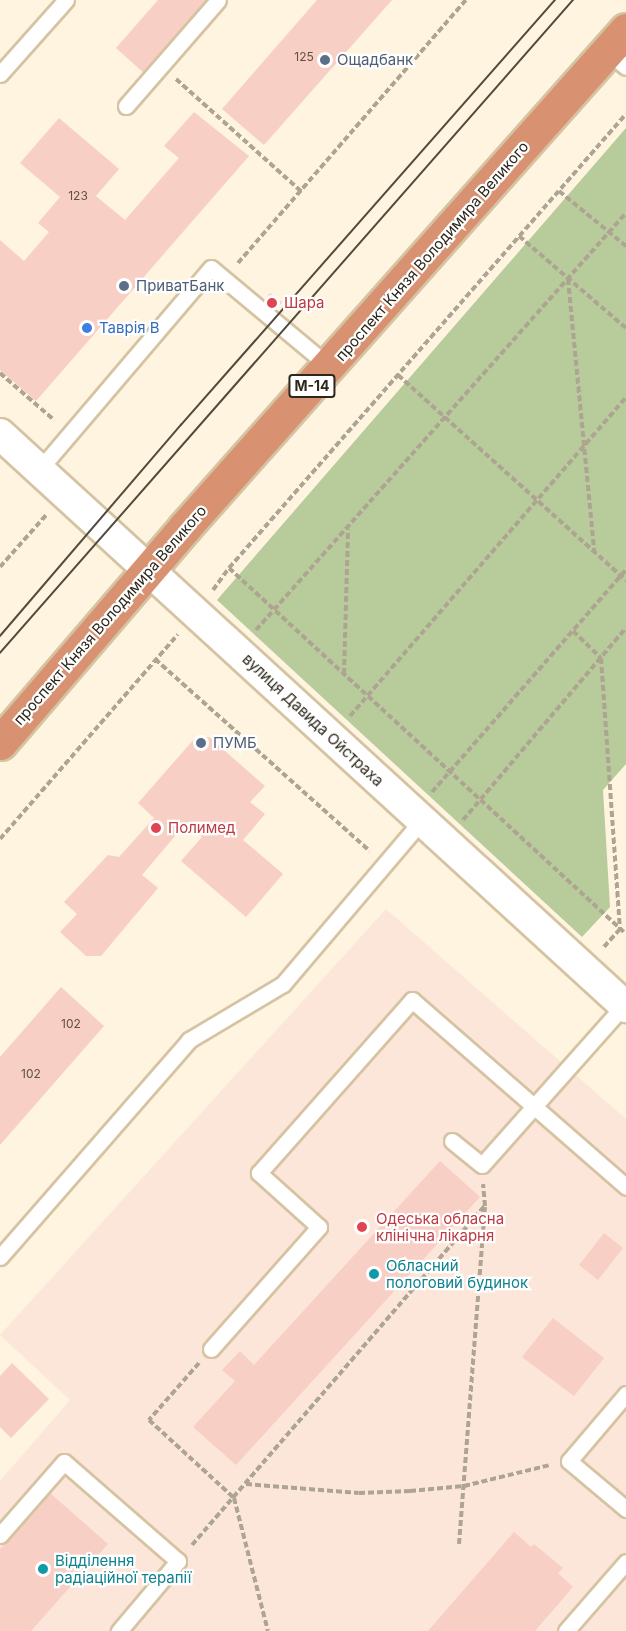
<!DOCTYPE html>
<html>
<head>
<meta charset="utf-8">
<style>
	body { margin:0 }
	#map { position:relative; width:626px; height:1631px; overflow:hidden; background:#fef4df; font-family:Inter,sans-serif }
	div>[style] { position:absolute }
	.medical>* { inset:0; background:#fce6d9 }
	.green>* { inset:0; background:#b8cb9a }
	.building>* { inset:0; background:#f7cfc4 }
	.path>* { height:4px; margin-top:-2px; transform-origin:0; background:repeating-linear-gradient(90deg,#ada492 0 6px,transparent 0 9px) }
	.roads { filter:drop-shadow(2px 0 #d5c3a2) drop-shadow(-2px 0 #d5c3a2) drop-shadow(0 2px #d5c3a2) drop-shadow(0 -2px #d5c3a2) }
	.lane>* { height:15px; margin:-7.5px; padding:0 7.5px; transform-origin:7.5px; border-radius:7.5px; background:#fff }
	.street>* { height:30px; margin:-15px; padding:0 15px; transform-origin:15px; border-radius:15px; background:#fff }
	.highway>* { height:33px; margin:-16.5px; padding:0 16.5px; transform-origin:16.5px; border-radius:16.5px; background:#d99271 }
	.tram>* { height:1.5px; margin:-0.75px; padding:0 0.75px; transform-origin:0.75px; border-radius:0.75px; background:#524a3d }
	.dots>* { width:16px; height:16px; translate:-50% -50%; box-sizing:border-box; border:3px solid #fff; border-radius:50% }
	span { translate:-50% -50%; white-space:nowrap; text-align:center; line-height:1.15; -webkit-text-stroke:4.5px #fff; paint-order:stroke }
	.number-label { font-size:12px; color:#605044 }
	.number-label span { -webkit-text-stroke-width:0 }
	.shield-label span { padding:2px 4px; background:#fff; border:2px solid; border-radius:4px; -webkit-text-stroke-width:0 }
	.shield-label { font-size:14px; color:#2d261a; font-weight:700 }
	.service-label { font-size:15px; color:#4e5e75 }
	.left { translate:0 -50%; text-align:left }
	.street-label { font-size:15px; color:#2d261a }
	.health-label { font-size:15px; color:#be3a42 }
	.shop-label { font-size:15px; color:#366cbe }
	.culture-label { font-size:15px; color:#0d838f }
</style>
</head>
<body>
<div id="map">
	<div class="medical">
		<div style="clip-path:polygon(386px 909px,626px 1119px,626px 1631px,0 1631px,0 1481px,70px 1400px,0 1335px)"></div>
	</div>
	<div class="green">
		<div style="clip-path:polygon(626px 128px,626px 764px,603px 790px,610px 907px,582px 937px,217px 600px)"></div>
	</div>
	<div class="building">
		<div style="clip-path:polygon(158px 0,209px 0,145px 74px,116px 48px)"></div>
		<div style="clip-path:polygon(317px 0,392px 0,264px 145px,222px 109px)"></div>
		<div style="clip-path:polygon(194px 112px,249px 156px,36px 401px,0 370px,0 240px,24px 261px,49px 232px,38px 223px,60px 197px,20px 163px,59px 118px,119px 169px,96px 196px,125px 220px,179px 158px,164px 146px)"></div>
		<div style="clip-path:polygon(270px 293px,282px 302px,274px 313px,262px 303px)"></div>
		<div style="clip-path:polygon(209px 737px,265px 786px,250px 802px,265px 814px,243px 840px,283px 874px,246px 917px,181px 861px,202px 837px,186px 823px,142px 875px,158px 888px,101px 956px,86px 956px,60px 932px,77px 914px,64px 902px,108px 855px,119px 857px,154px 818px,138px 803px,195px 738px)"></div>
		<div style="clip-path:polygon(61px 987px,104px 1026px,0 1145px,0 1057px)"></div>
		<div style="clip-path:polygon(440px 1161px,480px 1197px,236px 1465px,193px 1427px,235px 1381px,222px 1370px,240px 1351px,254px 1365px)"></div>
		<div style="clip-path:polygon(604px 1233px,623px 1248px,598px 1280px,579px 1265px)"></div>
		<div style="clip-path:polygon(553px 1318px,604px 1358px,574px 1396px,522px 1357px)"></div>
		<div style="clip-path:polygon(12px 1363px,49px 1399px,11px 1438px,0 1427px,0 1376px)"></div>
		<div style="clip-path:polygon(50px 1493px,108px 1544px,31px 1631px,0 1631px,0 1549px)"></div>
		<div style="clip-path:polygon(514px 1532px,531px 1547px,534px 1544px,563px 1568px,558px 1573px,573px 1587px,535px 1631px,428px 1631px)"></div>
	</div>
	<div class="path">
		<div style="left:176px;top:79px;width:168px;rotate:41.9deg"></div>
		<div style="left:559px;top:191px;width:87px;rotate:39.4deg"></div>
		<div style="left:519px;top:236px;width:141px;rotate:40.7deg"></div>
		<div style="left:238px;top:263px;width:348px;rotate:-49.1deg"></div>
		<div style="left:568px;top:279px;width:273px;rotate:84.5deg"></div>
		<div style="left:0;top:373px;width:72px;rotate:41deg"></div>
		<div style="left:398px;top:375px;width:307px;rotate:42deg"></div>
		<div style="left:0;top:567px;width:71px;rotate:-48.4deg"></div>
		<div style="left:229px;top:568px;width:540px;rotate:42.67deg"></div>
		<div style="left:213px;top:590px;width:27px;rotate:-54deg"></div>
		<div style="left:229px;top:568px;width:603px;rotate:-48.83deg"></div>
		<div style="left:256px;top:630px;width:557px;rotate:-48.42deg"></div>
		<div style="left:573px;top:631px;width:39px;rotate:44deg"></div>
		<div style="left:601px;top:658px;width:272px;rotate:86deg"></div>
		<div style="left:620px;top:929px;width:25px;rotate:132deg"></div>
		<div style="left:155px;top:659px;width:288px;rotate:41.8deg"></div>
		<div style="left:344px;top:674px;width:145px;rotate:-88.4deg"></div>
		<div style="left:350px;top:716px;width:422px;rotate:-49.1deg"></div>
		<div style="left:432px;top:792px;width:295px;rotate:-48.9deg"></div>
		<div style="left:463px;top:820px;width:252px;rotate:-49.7deg"></div>
		<div style="left:0;top:839px;width:271px;rotate:-49deg"></div>
		<div style="left:199px;top:1363px;width:76px;rotate:131.3deg"></div>
		<div style="left:149px;top:1420px;width:115px;rotate:42.5deg"></div>
		<div style="left:234px;top:1498px;width:137px;rotate:75.7deg"></div>
		<div style="left:246px;top:1484px;width:113px;rotate:4.6deg"></div>
		<div style="left:359px;top:1493px;width:51px;rotate:-2.2deg"></div>
		<div style="left:410px;top:1491px;width:54px;rotate:-5.3deg"></div>
		<div style="left:464px;top:1486px;width:89px;rotate:-13.7deg"></div>
		<div style="left:459px;top:1544px;width:338px;rotate:-85.6deg"></div>
		<div style="left:192px;top:1545px;width:448px;rotate:-49.2deg"></div>
		<div style="left:485px;top:1206px;width:22px;rotate:-95deg"></div>
	</div>
	<div class="roads">
		<div class="lane">
			<div style="left:608px;top:52px;width:23px;rotate:40deg"></div>
			<div style="left:0;top:74px;width:99px;rotate:-48.3deg"></div>
			<div style="left:126px;top:106px;width:140px;rotate:-49deg"></div>
			<div style="left:39px;top:470px;width:265px;rotate:-49.6deg"></div>
			<div style="left:211px;top:268px;width:155px;rotate:39.8deg"></div>
			<div style="left:452px;top:1141px;width:38px;rotate:39deg"></div>
			<div style="left:482px;top:1165px;width:214px;rotate:-48.4deg"></div>
			<div style="left:0;top:1257px;width:288px;rotate:-48.9deg"></div>
			<div style="left:189px;top:1040px;width:109px;rotate:-30.8deg"></div>
			<div style="left:283px;top:984px;width:215px;rotate:-49.7deg"></div>
			<div style="left:211px;top:1349px;width:163px;rotate:-48.5deg"></div>
			<div style="left:319px;top:1227px;width:81px;rotate:-138deg"></div>
			<div style="left:259px;top:1173px;width:231px;rotate:-48.5deg"></div>
			<div style="left:412px;top:1000px;width:284px;rotate:41.1deg"></div>
			<div style="left:626px;top:1394px;width:88px;rotate:130.4deg"></div>
			<div style="left:569px;top:1461px;width:75px;rotate:40.1deg"></div>
			<div style="left:0;top:1535px;width:97px;rotate:-48.8deg"></div>
			<div style="left:64px;top:1462px;width:151px;rotate:41deg"></div>
			<div style="left:178px;top:1561px;width:92px;rotate:130.1deg"></div>
			<div style="left:566px;top:1631px;width:91px;rotate:-49deg"></div>
		</div>
		<div class="street">
			<div style="left:0;top:434px;width:849px;rotate:42.47deg"></div>
		</div>
		<div class="highway">
			<div style="left:0;top:743px;width:283px;rotate:-49.4deg"></div>
			<div style="left:184px;top:528px;width:666px;rotate:-48.41deg"></div>
		</div>
	</div>
	<div class="tram">
		<div style="left:0;top:636px;width:278px;rotate:-49.4deg"></div>
		<div style="left:181px;top:425px;width:566px;rotate:-48.65deg"></div>
		<div style="left:0;top:653px;width:869px;rotate:-48.73deg"></div>
	</div>
	<div class="dots">
		<div style="left:325px;top:60px;background:#5c6f8a"></div>
		<div style="left:124px;top:286px;background:#5c6f8a"></div>
		<div style="left:272px;top:303px;background:#e0444e"></div>
		<div style="left:87px;top:328px;background:#3f7fe0"></div>
		<div style="left:201px;top:743px;background:#5c6f8a"></div>
		<div style="left:156px;top:828px;background:#e0444e"></div>
		<div style="left:362px;top:1227px;background:#e0444e"></div>
		<div style="left:374px;top:1274px;background:#0f9aa8"></div>
		<div style="left:43px;top:1569px;background:#0f9aa8"></div>
	</div>
	<div class="number-label">
		<span style="left:304px;top:57px">125</span>
		<span style="left:78px;top:196px">123</span>
		<span style="left:71px;top:1024px">102</span>
		<span style="left:31px;top:1074px">102</span>
	</div>
	<div class="shield-label">
		<span style="left:312px;top:386px">М-14</span>
	</div>
	<div class="service-label">
		<span class="left" style="left:337px;top:60px">Ощадбанк</span>
		<span class="left" style="left:136px;top:286px">ПриватБанк</span>
		<span class="left" style="left:213px;top:743px">ПУМБ</span>
	</div>
	<div class="street-label">
		<span style="left:432px;top:251px;rotate:-49deg">проспект Князя Володимира Великого</span>
		<span style="left:110px;top:615px;rotate:-49deg">проспект Князя Володимира Великого</span>
		<span style="left:313px;top:720px;rotate:43deg">вулиця Давида Ойстраха</span>
	</div>
	<div class="health-label">
		<span class="left" style="left:284px;top:303px">Шара</span>
		<span class="left" style="left:168px;top:828px">Полимед</span>
		<span class="left" style="left:376px;top:1227px">Одеська обласна<br>клінічна лікарня</span>
	</div>
	<div class="shop-label">
		<span class="left" style="left:99px;top:328px">Таврія В</span>
	</div>
	<div class="culture-label">
		<span class="left" style="left:386px;top:1274px">Обласний<br>пологовий будинок</span>
		<span class="left" style="left:55px;top:1569px">Відділення<br>радіаційної терапії</span>
	</div>
</div>
</body>
</html>
